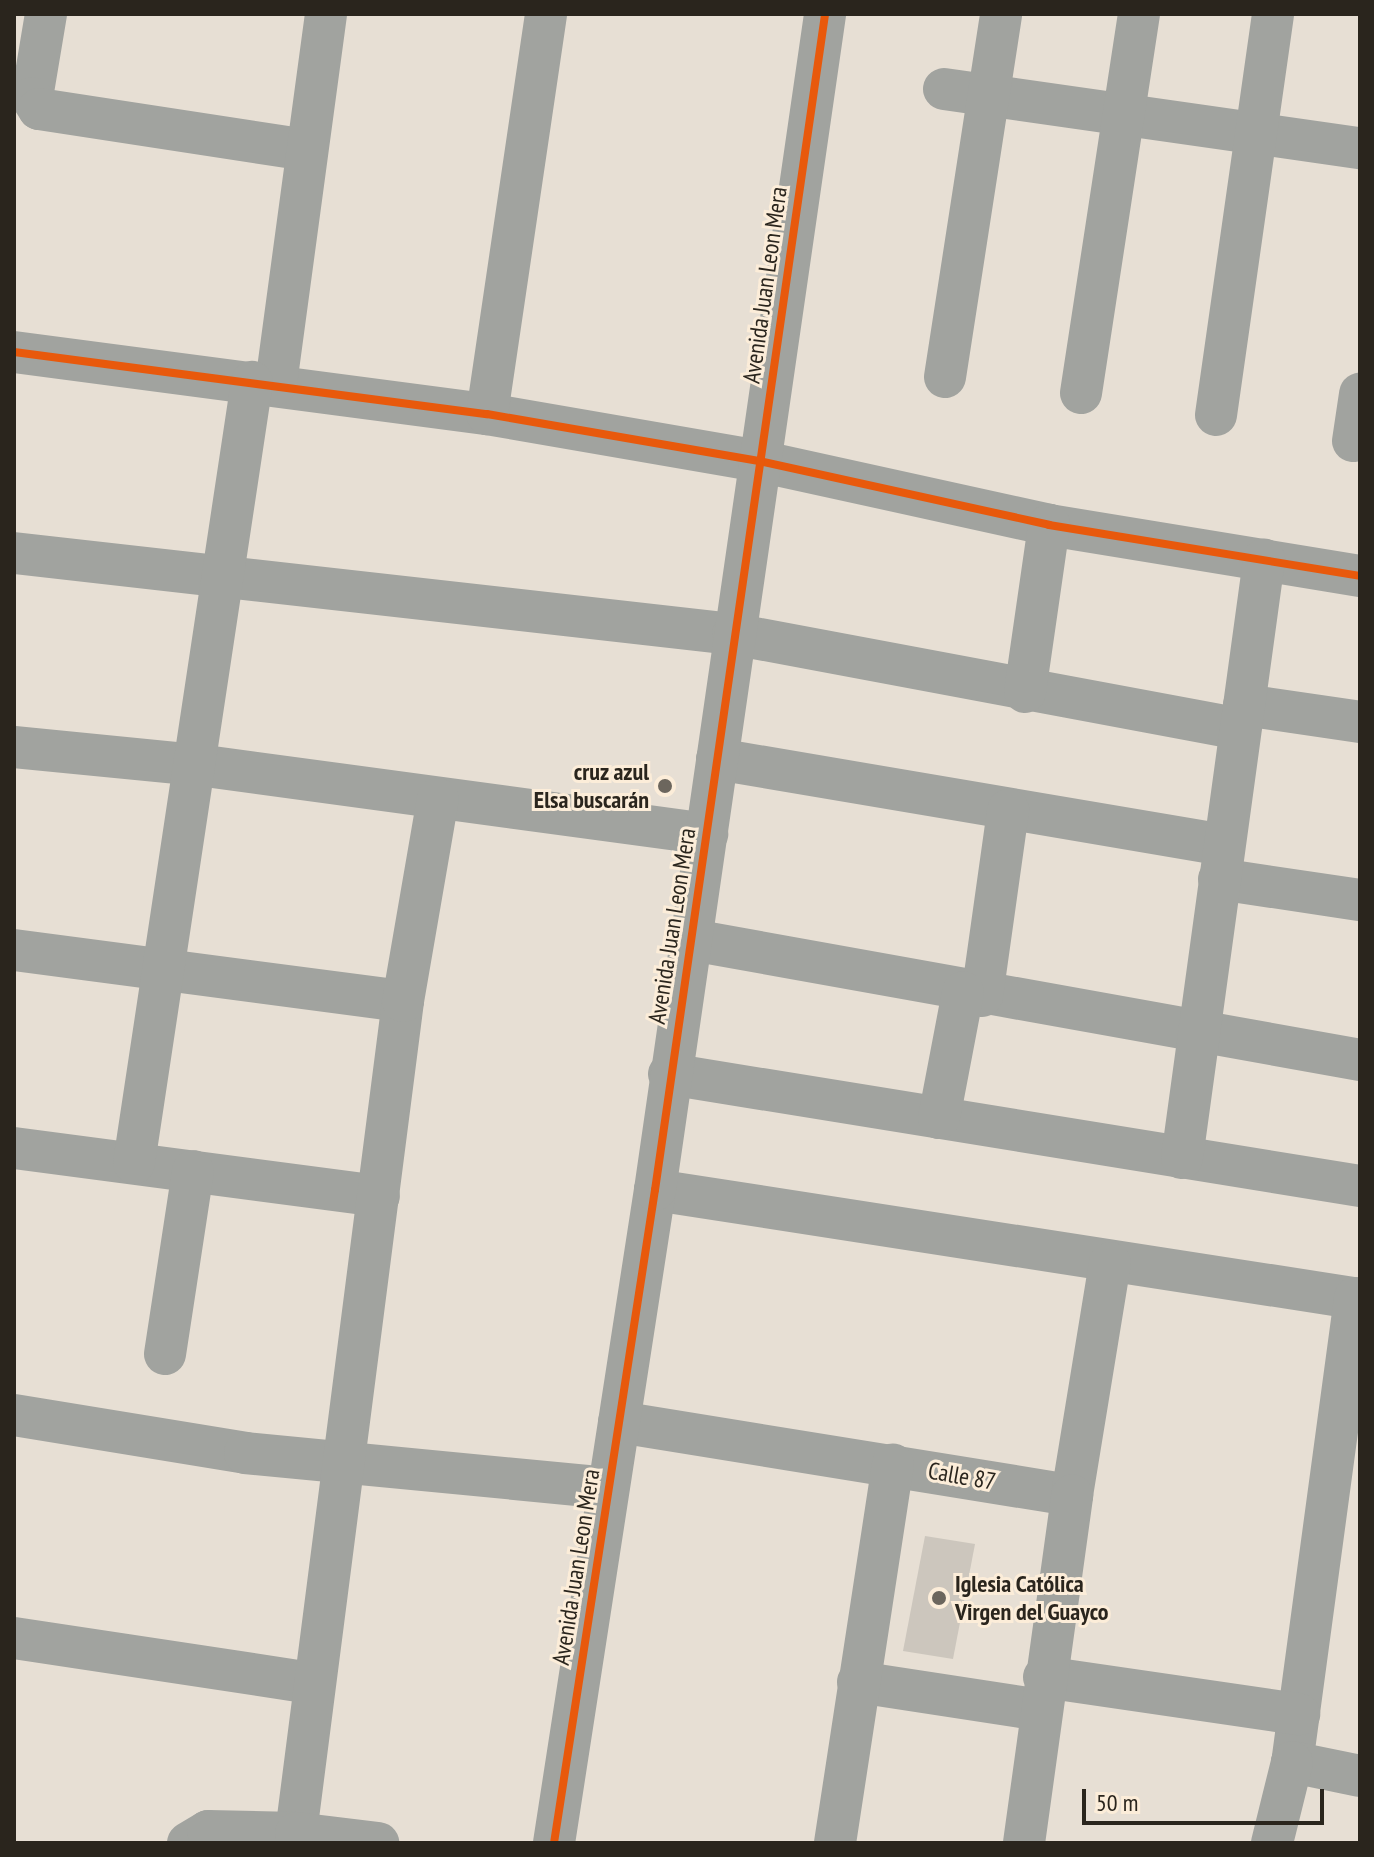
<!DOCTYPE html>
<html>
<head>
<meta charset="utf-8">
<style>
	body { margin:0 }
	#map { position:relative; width:1374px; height:1857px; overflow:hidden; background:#e7dfd4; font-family:"PT Sans Narrow",sans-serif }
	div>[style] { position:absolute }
	.building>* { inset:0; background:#ccc6bd }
	.minor>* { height:42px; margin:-21px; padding:0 21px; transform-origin:21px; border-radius:21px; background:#a1a39f }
	.cycleway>* { height:8px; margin:-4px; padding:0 4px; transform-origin:4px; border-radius:4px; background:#e8590c }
	.dots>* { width:22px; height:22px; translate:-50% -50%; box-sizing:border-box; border:4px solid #fcedd9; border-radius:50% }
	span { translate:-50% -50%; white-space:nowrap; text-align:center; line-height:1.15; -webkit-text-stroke:6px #fcedd9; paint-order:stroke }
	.street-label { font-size:24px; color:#2a251d }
	.poi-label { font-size:24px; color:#2a251d; font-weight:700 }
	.right { translate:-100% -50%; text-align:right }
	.left { translate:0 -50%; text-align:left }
	.frame { position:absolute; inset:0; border:16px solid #2a251d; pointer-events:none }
	.scale { position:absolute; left:1082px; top:1789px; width:242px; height:36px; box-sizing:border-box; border:4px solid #2a251d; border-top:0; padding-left:10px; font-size:24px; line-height:28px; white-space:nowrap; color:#2a251d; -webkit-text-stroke:6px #fcedd9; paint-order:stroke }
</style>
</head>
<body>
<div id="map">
	<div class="building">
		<div style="clip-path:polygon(925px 1536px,975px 1544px,953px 1659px,903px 1651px)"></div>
	</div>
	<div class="minor">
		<div style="left:46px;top:14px;width:85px;rotate:99.5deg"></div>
		<div style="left:32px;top:98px;width:13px;rotate:58deg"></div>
		<div style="left:39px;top:109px;width:271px;rotate:8.7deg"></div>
		<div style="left:944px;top:89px;width:420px;rotate:8.1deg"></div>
		<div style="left:14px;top:352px;width:477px;rotate:7.5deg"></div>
		<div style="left:487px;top:414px;width:276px;rotate:9.8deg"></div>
		<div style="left:759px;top:461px;width:297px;rotate:12.4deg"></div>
		<div style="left:1049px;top:525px;width:315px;rotate:9.3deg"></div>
		<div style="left:945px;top:377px;width:367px;rotate:-81.2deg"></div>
		<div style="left:276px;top:384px;width:373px;rotate:-82.3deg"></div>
		<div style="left:1081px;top:393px;width:383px;rotate:-81.3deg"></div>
		<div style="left:487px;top:414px;width:404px;rotate:-81.6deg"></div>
		<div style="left:1216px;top:415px;width:405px;rotate:-81.9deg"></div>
		<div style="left:1353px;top:441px;width:48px;rotate:-81.5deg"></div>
		<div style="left:14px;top:553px;width:724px;rotate:6.43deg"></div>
		<div style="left:733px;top:634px;width:516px;rotate:10.61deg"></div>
		<div style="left:1025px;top:692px;width:169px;rotate:-81.8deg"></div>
		<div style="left:1244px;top:705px;width:117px;rotate:8.3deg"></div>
		<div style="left:14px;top:747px;width:185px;rotate:5.6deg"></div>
		<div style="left:198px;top:765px;width:514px;rotate:7.72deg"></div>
		<div style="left:717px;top:759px;width:514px;rotate:9.63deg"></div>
		<div style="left:1219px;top:879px;width:143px;rotate:8.5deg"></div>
		<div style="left:692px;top:940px;width:679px;rotate:10.18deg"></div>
		<div style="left:14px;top:950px;width:392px;rotate:7.5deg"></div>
		<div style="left:982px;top:996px;width:188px;rotate:-82deg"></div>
		<div style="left:669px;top:1074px;width:700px;rotate:9.21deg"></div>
		<div style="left:939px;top:1118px;width:128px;rotate:-79.2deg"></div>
		<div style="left:14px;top:1148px;width:368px;rotate:7.5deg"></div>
		<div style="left:1182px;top:1158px;width:604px;rotate:-82.19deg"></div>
		<div style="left:134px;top:1163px;width:790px;rotate:-81.41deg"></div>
		<div style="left:655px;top:1190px;width:713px;rotate:8.79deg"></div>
		<div style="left:1355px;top:1298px;width:468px;rotate:97.7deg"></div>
		<div style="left:1292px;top:1762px;width:69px;rotate:11.6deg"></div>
		<div style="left:165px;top:1354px;width:185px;rotate:-81.3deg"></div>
		<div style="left:14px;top:1415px;width:234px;rotate:9.3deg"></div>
		<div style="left:245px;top:1453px;width:365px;rotate:5.5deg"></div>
		<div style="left:619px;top:1422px;width:459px;rotate:9.2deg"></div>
		<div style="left:1072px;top:1495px;width:235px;rotate:-80.7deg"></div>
		<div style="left:14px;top:1638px;width:302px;rotate:8.6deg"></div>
		<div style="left:1044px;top:1677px;width:258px;rotate:8.3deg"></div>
		<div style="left:858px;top:1682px;width:184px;rotate:8.7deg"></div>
		<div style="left:296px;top:1833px;width:839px;rotate:-82.67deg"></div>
		<div style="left:403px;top:1001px;width:205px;rotate:-80.2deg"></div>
		<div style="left:188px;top:1843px;width:23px;rotate:-31deg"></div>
		<div style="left:208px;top:1831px;width:88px;rotate:1.3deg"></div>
		<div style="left:296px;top:1833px;width:83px;rotate:7deg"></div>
		<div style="left:554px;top:1843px;width:661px;rotate:-81.21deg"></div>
		<div style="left:655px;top:1190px;width:1188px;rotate:-81.77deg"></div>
		<div style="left:835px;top:1843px;width:383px;rotate:-81.3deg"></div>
		<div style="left:1024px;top:1843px;width:351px;rotate:-82.1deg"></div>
		<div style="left:1272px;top:1843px;width:83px;rotate:-76.1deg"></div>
	</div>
	<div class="cycleway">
		<div style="left:14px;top:352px;width:477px;rotate:7.5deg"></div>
		<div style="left:487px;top:414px;width:276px;rotate:9.8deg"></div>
		<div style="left:759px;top:461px;width:297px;rotate:12.4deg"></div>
		<div style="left:1049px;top:525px;width:315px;rotate:9.3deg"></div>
		<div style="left:554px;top:1843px;width:661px;rotate:-81.21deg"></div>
		<div style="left:655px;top:1190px;width:1188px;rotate:-81.77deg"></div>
	</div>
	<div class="dots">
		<div style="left:665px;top:786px;background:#6c665d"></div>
		<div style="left:939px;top:1598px;background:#6c665d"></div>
	</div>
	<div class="street-label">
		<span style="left:765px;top:285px;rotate:-82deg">Avenida Juan Leon Mera</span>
		<span style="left:672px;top:926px;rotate:-81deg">Avenida Juan Leon Mera</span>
		<span style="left:962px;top:1476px;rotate:10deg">Calle 87</span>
		<span style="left:576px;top:1567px;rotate:-81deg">Avenida Juan Leon Mera</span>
	</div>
	<div class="poi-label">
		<span class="right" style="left:649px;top:786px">cruz azul<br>Elsa buscarán</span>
		<span class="left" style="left:955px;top:1598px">Iglesia Católica<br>Virgen del Guayco</span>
	</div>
	<div class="frame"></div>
	<div class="scale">50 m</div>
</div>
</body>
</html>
